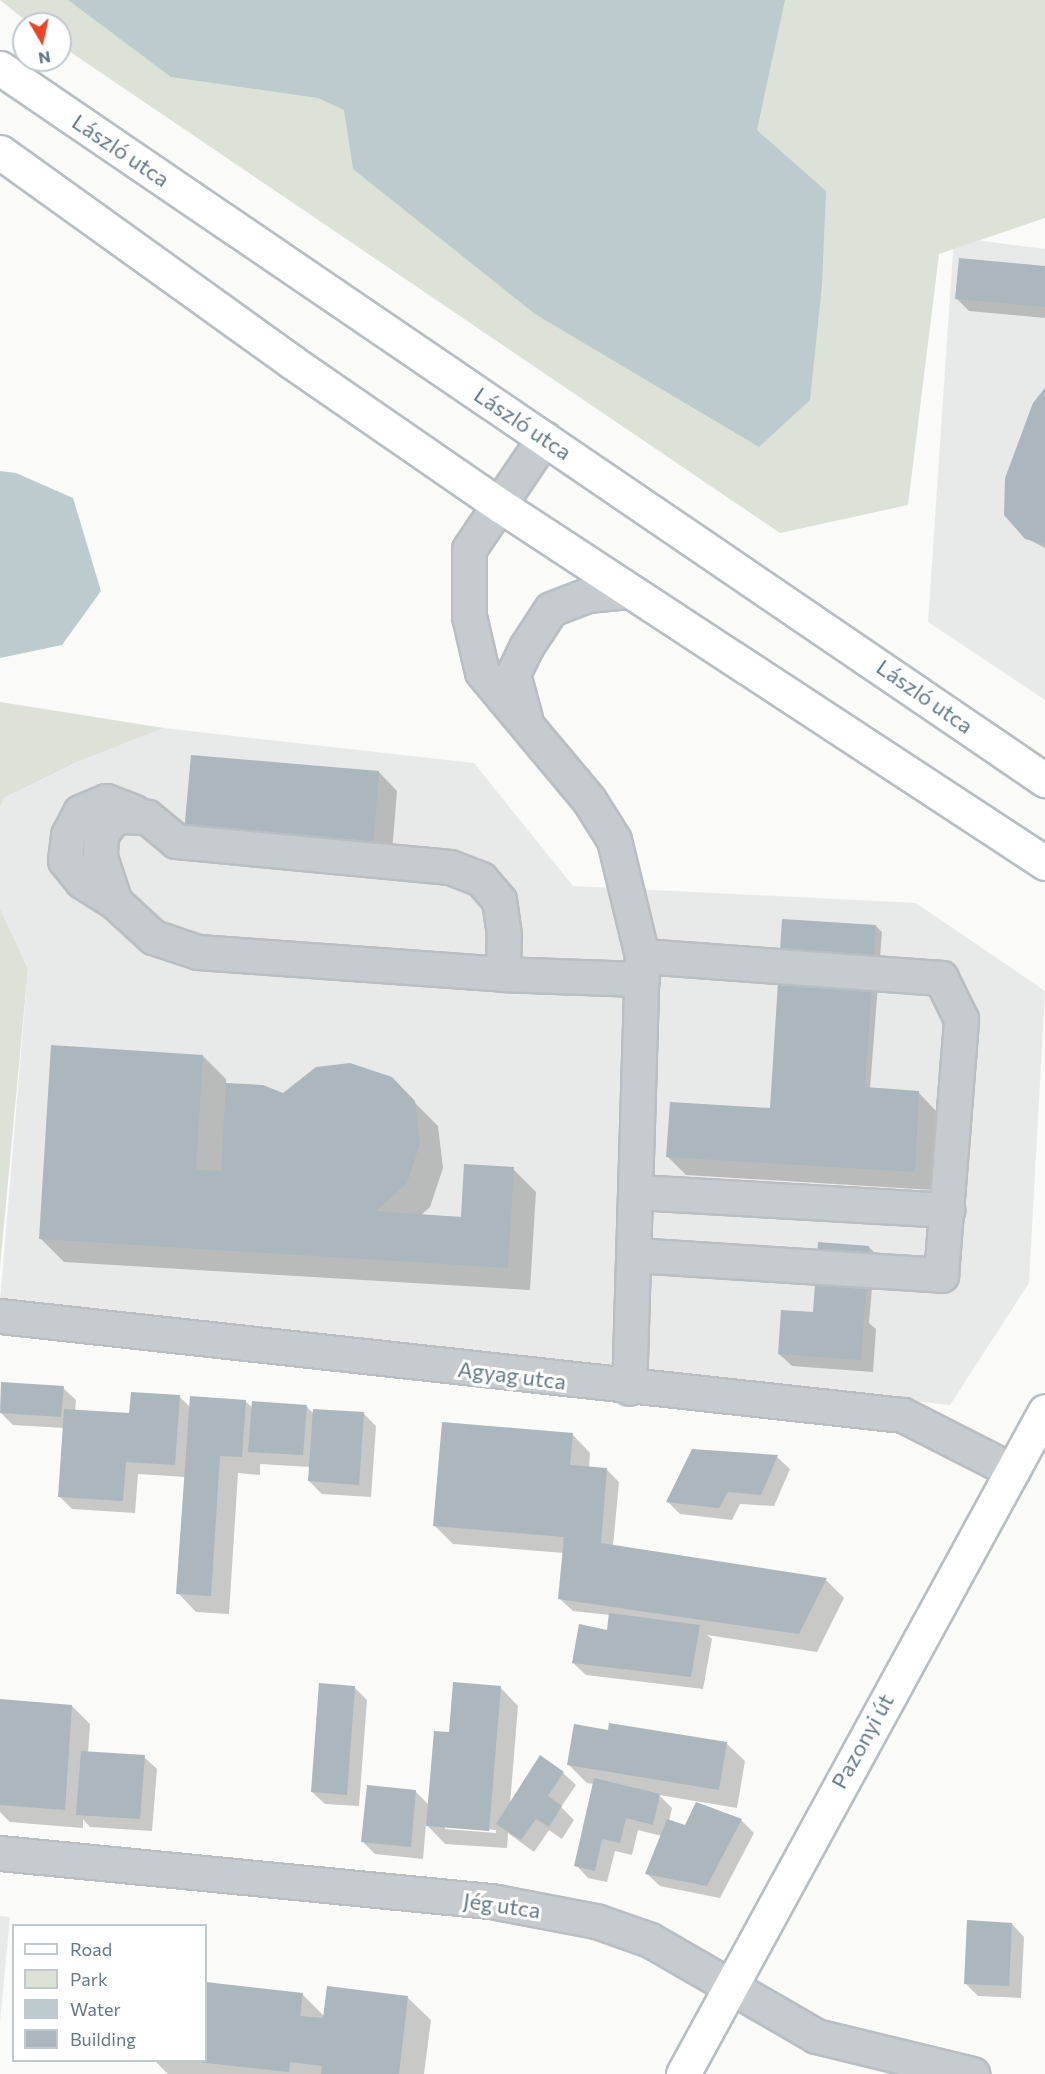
<!DOCTYPE html>
<html>
<head>
<meta charset="utf-8">
<style>
	body { margin:0 }
	#map { position:relative; width:1045px; height:2074px; overflow:hidden; background:#fafaf8; font-family:Commissioner,sans-serif }
	div>[style] { position:absolute }
	.built>* { inset:0; background:#e8eae9 }
	.green>* { inset:0; background:#dce2d8 }
	.water>* { inset:0; background:#bdcbce }
	.shadow>* { inset:0; background:#0003 }
	.building>* { inset:0; background:#abb7bc }
	.roads { filter:drop-shadow(2px 0 #b8bec2) drop-shadow(-2px 0 #b8bec2) drop-shadow(0 2px #b8bec2) drop-shadow(0 -2px #b8bec2) }
	.minor>* { height:33px; margin:-16.5px; padding:0 16.5px; transform-origin:16.5px; border-radius:16.5px; background:#c5cbce }
	.major>* { height:33px; margin:-16.5px; padding:0 16.5px; transform-origin:16.5px; border-radius:16.5px; background:#fff }
	span { translate:-50% -50%; white-space:nowrap; text-align:center; line-height:1.15; -webkit-text-stroke:6px #fff; paint-order:stroke }
	.street-label { font-size:22px; color:#637985 }
	.legend { position:absolute; left:12px; top:1924px; width:195px; height:138px; box-sizing:border-box; background:#fff; border:2px solid #c1c9ce; margin:0; padding:8px 10px; list-style:none; font-size:18px; color:#637985 }
	.legend li { display:flex; align-items:center; gap:12px; height:30px }
	.legend b { width:30px; border:2px solid #c1c9ce }
	.north { position:absolute; left:12px; top:12px; width:60px; height:60px; box-sizing:border-box; background:#fff; border:2px solid #c1c9ce; border-radius:50%; rotate:171deg; font-size:16px; font-weight:700; line-height:24px; text-align:center; color:#637985 }
	.north::after { content:''; display:block; margin:auto; width:21px; height:27px; background:#ef4222; clip-path:polygon(50% 0,100% 100%,50% 72%,0 100%) }
</style>
</head>
<body>
<div id="map">
	<div class="built">
		<div style="clip-path:polygon(954px 237px,1045px 249px,1045px 700px,928px 622px)"></div>
		<div style="clip-path:polygon(164px 728px,474px 763px,573px 886px,916px 903px,1045px 991px,1029px 1283px,950px 1405px,0 1301px,28px 969px,0 908px,0 808px,4px 798px,77px 762px)"></div>
		<div style="clip-path:polygon(0 1916px,10px 1917px,0 2022px)"></div>
	</div>
	<div class="green">
		<div style="clip-path:polygon(0 0,1045px 0,1045px 218px,939px 254px,908px 505px,780px 533px,60px 45px,60px 24px,30px 24px)"></div>
		<div style="clip-path:polygon(0 702px,164px 728px,77px 762px,4px 798px,0 808px)"></div>
		<div style="clip-path:polygon(0 908px,28px 969px,0 1267px)"></div>
	</div>
	<div class="water">
		<div style="clip-path:polygon(68px 0,785px 0,757px 130px,826px 191px,822px 285px,810px 400px,759px 447px,535px 314px,353px 169px,344px 110px,318px 98px,171px 77px)"></div>
		<div style="clip-path:polygon(0 471px,16px 473px,73px 498px,101px 591px,62px 645px,0 658px)"></div>
	</div>
	<div class="shadow">
		<div style="clip-path:polygon(1045px 268px,1045px 318px,969px 311px,956px 298px)"></div>
		<div style="clip-path:polygon(1045px 390px,1045px 548px,1026px 538px)"></div>
		<div style="clip-path:polygon(379px 772px,397px 791px,391px 865px,204px 849px)"></div>
		<div style="clip-path:polygon(876px 926px,882px 932px,870px 1089px,918px 1092px,936px 1111px,933px 1190px,686px 1175px,668px 1157px,772px 1110px)"></div>
		<div style="clip-path:polygon(203px 1056px,226px 1079px,226px 1084px,263px 1087px,284px 1095px,391px 1079px,438px 1126px,443px 1168px,430px 1207px,420px 1216px,462px 1218px,513px 1169px,536px 1192px,530px 1290px,64px 1262px,41px 1239px)"></div>
		<div style="clip-path:polygon(869px 1247px,875px 1253px,869px 1323px,876px 1329px,873px 1372px,792px 1366px,779px 1354px)"></div>
		<div style="clip-path:polygon(63px 1388px,76px 1400px,75px 1411px,131px 1415px,180px 1397px,190px 1407px,245px 1401px,253px 1408px,307px 1407px,314px 1414px,363px 1413px,376px 1426px,371px 1497px,322px 1494px,309px 1481px,310px 1467px,260px 1464px,260px 1475px,238px 1473px,229px 1614px,196px 1612px,178px 1593px,186px 1477px,138px 1474px,135px 1513px,72px 1509px,59px 1496px,64px 1428px,13px 1425px,0 1412px)"></div>
		<div style="clip-path:polygon(572px 1434px,590px 1453px,589px 1468px,606px 1469px,619px 1482px,613px 1546px,826px 1580px,844px 1598px,817px 1652px,707px 1635px,712px 1639px,703px 1689px,586px 1675px,573px 1663px,608px 1632px,610px 1615px,573px 1611px,560px 1599px,564px 1553px,453px 1544px,435px 1526px)"></div>
		<div style="clip-path:polygon(692px 1451px,777px 1457px,790px 1469px,774px 1506px,740px 1504px,732px 1520px,680px 1514px,667px 1501px)"></div>
		<div style="clip-path:polygon(354px 1687px,367px 1700px,359px 1806px,325px 1804px,312px 1792px)"></div>
		<div style="clip-path:polygon(evenodd,500px 1687px,518px 1706px,510px 1804px,563px 1773px,576px 1785px,561px 1807px,574px 1820px,562px 1839px,549px 1830px,534px 1852px,508px 1833px,507px 1848px,445px 1844px,426px 1824px,423px 1859px,375px 1854px,363px 1842px,416px 1792px,429px 1805px,450px 1734px,500px 1687px,445px 1826px,496px 1830px,496px 1833px,445px 1829px,445px 1826px)"></div>
		<div style="clip-path:polygon(0 1701px,72px 1706px,90px 1724px,88px 1753px,144px 1757px,157px 1769px,152px 1831px,90px 1827px,83px 1819px,83px 1828px,10px 1822px,0 1812px)"></div>
		<div style="clip-path:polygon(609px 1731px,726px 1743px,745px 1761px,737px 1808px,659px 1795px,672px 1808px,669px 1821px,685px 1826px,741px 1820px,754px 1833px,720px 1898px,660px 1886px,647px 1874px,662px 1836px,638px 1830px,632px 1855px,615px 1851px,607px 1882px,588px 1878px,576px 1865px,594px 1784px,587px 1783px,569px 1765px)"></div>
		<div style="clip-path:polygon(1012px 1924px,1024px 1937px,1021px 1998px,978px 1996px,965px 1983px)"></div>
		<div style="clip-path:polygon(206px 1983px,302px 1994px,325px 2017px,407px 1997px,431px 2020px,424px 2074px,168px 2074px,154px 2060px,206px 2060px)"></div>
	</div>
	<div class="building">
		<div style="clip-path:polygon(959px 258px,1045px 266px,1045px 307px,955px 299px)"></div>
		<div style="clip-path:polygon(1045px 388px,1045px 544px,1025px 539px,1004px 515px,1005px 478px,1033px 403px)"></div>
		<div style="clip-path:polygon(191px 755px,379px 771px,373px 847px,184px 832px)"></div>
		<div style="clip-path:polygon(782px 919px,876px 925px,865px 1087px,919px 1091px,915px 1172px,666px 1157px,670px 1102px,770px 1108px)"></div>
		<div style="clip-path:polygon(51px 1045px,203px 1055px,196px 1170px,221px 1171px,226px 1083px,263px 1085px,283px 1093px,316px 1067px,350px 1063px,392px 1077px,415px 1101px,420px 1144px,407px 1183px,376px 1211px,461px 1217px,464px 1164px,514px 1167px,508px 1268px,39px 1239px)"></div>
		<div style="clip-path:polygon(818px 1242px,869px 1246px,861px 1360px,778px 1354px,781px 1310px,813px 1312px)"></div>
		<div style="clip-path:polygon(1px 1382px,64px 1386px,61px 1417px,0 1413px)"></div>
		<div style="clip-path:polygon(131px 1392px,180px 1395px,175px 1465px,126px 1462px,123px 1501px,58px 1497px,64px 1409px,129px 1413px)"></div>
		<div style="clip-path:polygon(190px 1396px,246px 1400px,242px 1457px,220px 1456px,211px 1596px,176px 1594px)"></div>
		<div style="clip-path:polygon(252px 1401px,307px 1405px,303px 1455px,248px 1452px)"></div>
		<div style="clip-path:polygon(313px 1409px,364px 1412px,359px 1485px,308px 1481px)"></div>
		<div style="clip-path:polygon(442px 1422px,573px 1433px,570px 1465px,607px 1468px,601px 1543px,827px 1578px,799px 1634px,558px 1599px,564px 1537px,433px 1526px)"></div>
		<div style="clip-path:polygon(692px 1449px,778px 1455px,761px 1495px,728px 1492px,719px 1508px,666px 1502px)"></div>
		<div style="clip-path:polygon(609px 1613px,700px 1625px,691px 1677px,572px 1663px,579px 1624px,607px 1630px)"></div>
		<div style="clip-path:polygon(453px 1682px,501px 1686px,489px 1831px,426px 1826px,434px 1731px,449px 1732px)"></div>
		<div style="clip-path:polygon(319px 1683px,355px 1686px,347px 1795px,311px 1792px)"></div>
		<div style="clip-path:polygon(0 1699px,72px 1705px,65px 1810px,0 1805px)"></div>
		<div style="clip-path:polygon(609px 1723px,727px 1742px,719px 1790px,567px 1765px,574px 1724px,608px 1730px)"></div>
		<div style="clip-path:polygon(81px 1751px,145px 1755px,140px 1819px,76px 1815px)"></div>
		<div style="clip-path:polygon(540px 1755px,564px 1772px,548px 1796px,562px 1806px,549px 1827px,536px 1819px,521px 1840px,496px 1824px)"></div>
		<div style="clip-path:polygon(594px 1778px,660px 1794px,653px 1825px,626px 1818px,620px 1843px,602px 1839px,595px 1871px,574px 1866px)"></div>
		<div style="clip-path:polygon(367px 1785px,416px 1790px,411px 1847px,361px 1842px)"></div>
		<div style="clip-path:polygon(696px 1802px,742px 1819px,707px 1886px,645px 1874px,667px 1819px,685px 1825px)"></div>
		<div style="clip-path:polygon(967px 1920px,1012px 1923px,1009px 1986px,964px 1984px)"></div>
		<div style="clip-path:polygon(206px 1982px,303px 1993px,300px 2016px,323px 2018px,327px 1986px,408px 1996px,399px 2074px,321px 2074px,322px 2066px,290px 2062px,289px 2072px,197px 2062px,206px 2060px)"></div>
	</div>
	<div class="roads">
		<div class="minor">
			<div style="left:544px;top:438px;width:134px;rotate:124deg"></div>
			<div style="left:469px;top:549px;width:67px;rotate:90deg"></div>
			<div style="left:469px;top:616px;width:57px;rotate:76.9deg"></div>
			<div style="left:482px;top:672px;width:167px;rotate:50.1deg"></div>
			<div style="left:589px;top:800px;width:47px;rotate:58deg"></div>
			<div style="left:614px;top:840px;width:119px;rotate:76.4deg"></div>
			<div style="left:642px;top:956px;width:432px;rotate:91.7deg"></div>
			<div style="left:525px;top:718px;width:46px;rotate:-105.3deg"></div>
			<div style="left:513px;top:674px;width:30px;rotate:-64deg"></div>
			<div style="left:526px;top:647px;width:45px;rotate:-56.7deg"></div>
			<div style="left:551px;top:609px;width:39px;rotate:-21deg"></div>
			<div style="left:587px;top:595px;width:42px;rotate:-5.4deg"></div>
			<div style="left:115px;top:902px;width:39px;rotate:-148deg"></div>
			<div style="left:82px;top:881px;width:27px;rotate:-129deg"></div>
			<div style="left:65px;top:860px;width:25px;rotate:-83deg"></div>
			<div style="left:68px;top:835px;width:26px;rotate:-62deg"></div>
			<div style="left:80px;top:812px;width:28px;rotate:-23deg"></div>
			<div style="left:106px;top:801px;width:30px;rotate:21deg"></div>
			<div style="left:503px;top:974px;width:39px;rotate:-89deg"></div>
			<div style="left:504px;top:935px;width:35px;rotate:-98deg"></div>
			<div style="left:499px;top:900px;width:28px;rotate:-131deg"></div>
			<div style="left:481px;top:879px;width:33px;rotate:-159deg"></div>
			<div style="left:450px;top:867px;width:275px;rotate:-174.6deg"></div>
			<div style="left:176px;top:841px;width:38px;rotate:-140deg"></div>
			<div style="left:147px;top:817px;width:33px;rotate:-178deg"></div>
			<div style="left:114px;top:816px;width:23px;rotate:124deg"></div>
			<div style="left:101px;top:835px;width:22px;rotate:93deg"></div>
			<div style="left:100px;top:857px;width:47px;rotate:71.6deg"></div>
			<div style="left:115px;top:902px;width:52px;rotate:42.6deg"></div>
			<div style="left:153px;top:937px;width:47px;rotate:18.4deg"></div>
			<div style="left:198px;top:952px;width:306px;rotate:4.1deg"></div>
			<div style="left:503px;top:974px;width:139px;rotate:2.1deg"></div>
			<div style="left:637px;top:1192px;width:311px;rotate:3.3deg"></div>
			<div style="left:634px;top:1255px;width:308px;rotate:3.7deg"></div>
			<div style="left:941px;top:1275px;width:257px;rotate:-85.5deg"></div>
			<div style="left:961px;top:1019px;width:46px;rotate:-116deg"></div>
			<div style="left:941px;top:978px;width:300px;rotate:-175.8deg"></div>
			<div style="left:0;top:1316px;width:908px;rotate:6.26deg"></div>
			<div style="left:903px;top:1415px;width:123px;rotate:27deg"></div>
			<div style="left:0;top:1853px;width:498px;rotate:5.6deg"></div>
			<div style="left:496px;top:1902px;width:102px;rotate:10.8deg"></div>
			<div style="left:596px;top:1921px;width:57px;rotate:19.4deg"></div>
			<div style="left:650px;top:1940px;width:192px;rotate:30deg"></div>
			<div style="left:816px;top:2036px;width:161px;rotate:13.7deg"></div>
		</div>
		<div class="major">
			<div style="left:0;top:68px;width:1265px;rotate:34.27deg"></div>
			<div style="left:0;top:152px;width:360px;rotate:35.7deg"></div>
			<div style="left:292px;top:362px;width:254px;rotate:34.6deg"></div>
			<div style="left:501px;top:506px;width:651px;rotate:33.27deg"></div>
			<div style="left:683px;top:2074px;width:755px;rotate:-61.37deg"></div>
		</div>
	</div>
	<div class="street-label">
		<span style="left:121px;top:150px;rotate:34deg">László utca</span>
		<span style="left:523px;top:423px;rotate:34deg">László utca</span>
		<span style="left:925px;top:696px;rotate:35deg">László utca</span>
		<span style="left:512px;top:1375px;rotate:7deg">Agyag utca</span>
		<span style="left:862px;top:1741px;rotate:-61deg">Pazonyi út</span>
		<span style="left:502px;top:1905px;rotate:8deg">Jég utca</span>
	</div>
	<ul class="legend">
	<li><b style="height:8px;background:#fff"></b>Road</li>
	<li><b style="height:16px;background:#dce2d8"></b>Park</li>
	<li><b style="height:16px;background:#bdcbce"></b>Water</li>
	<li><b style="height:16px;background:#abb7bc"></b>Building</li>
	</ul>
	<div class="north">N</div>
</div>
</body>
</html>
